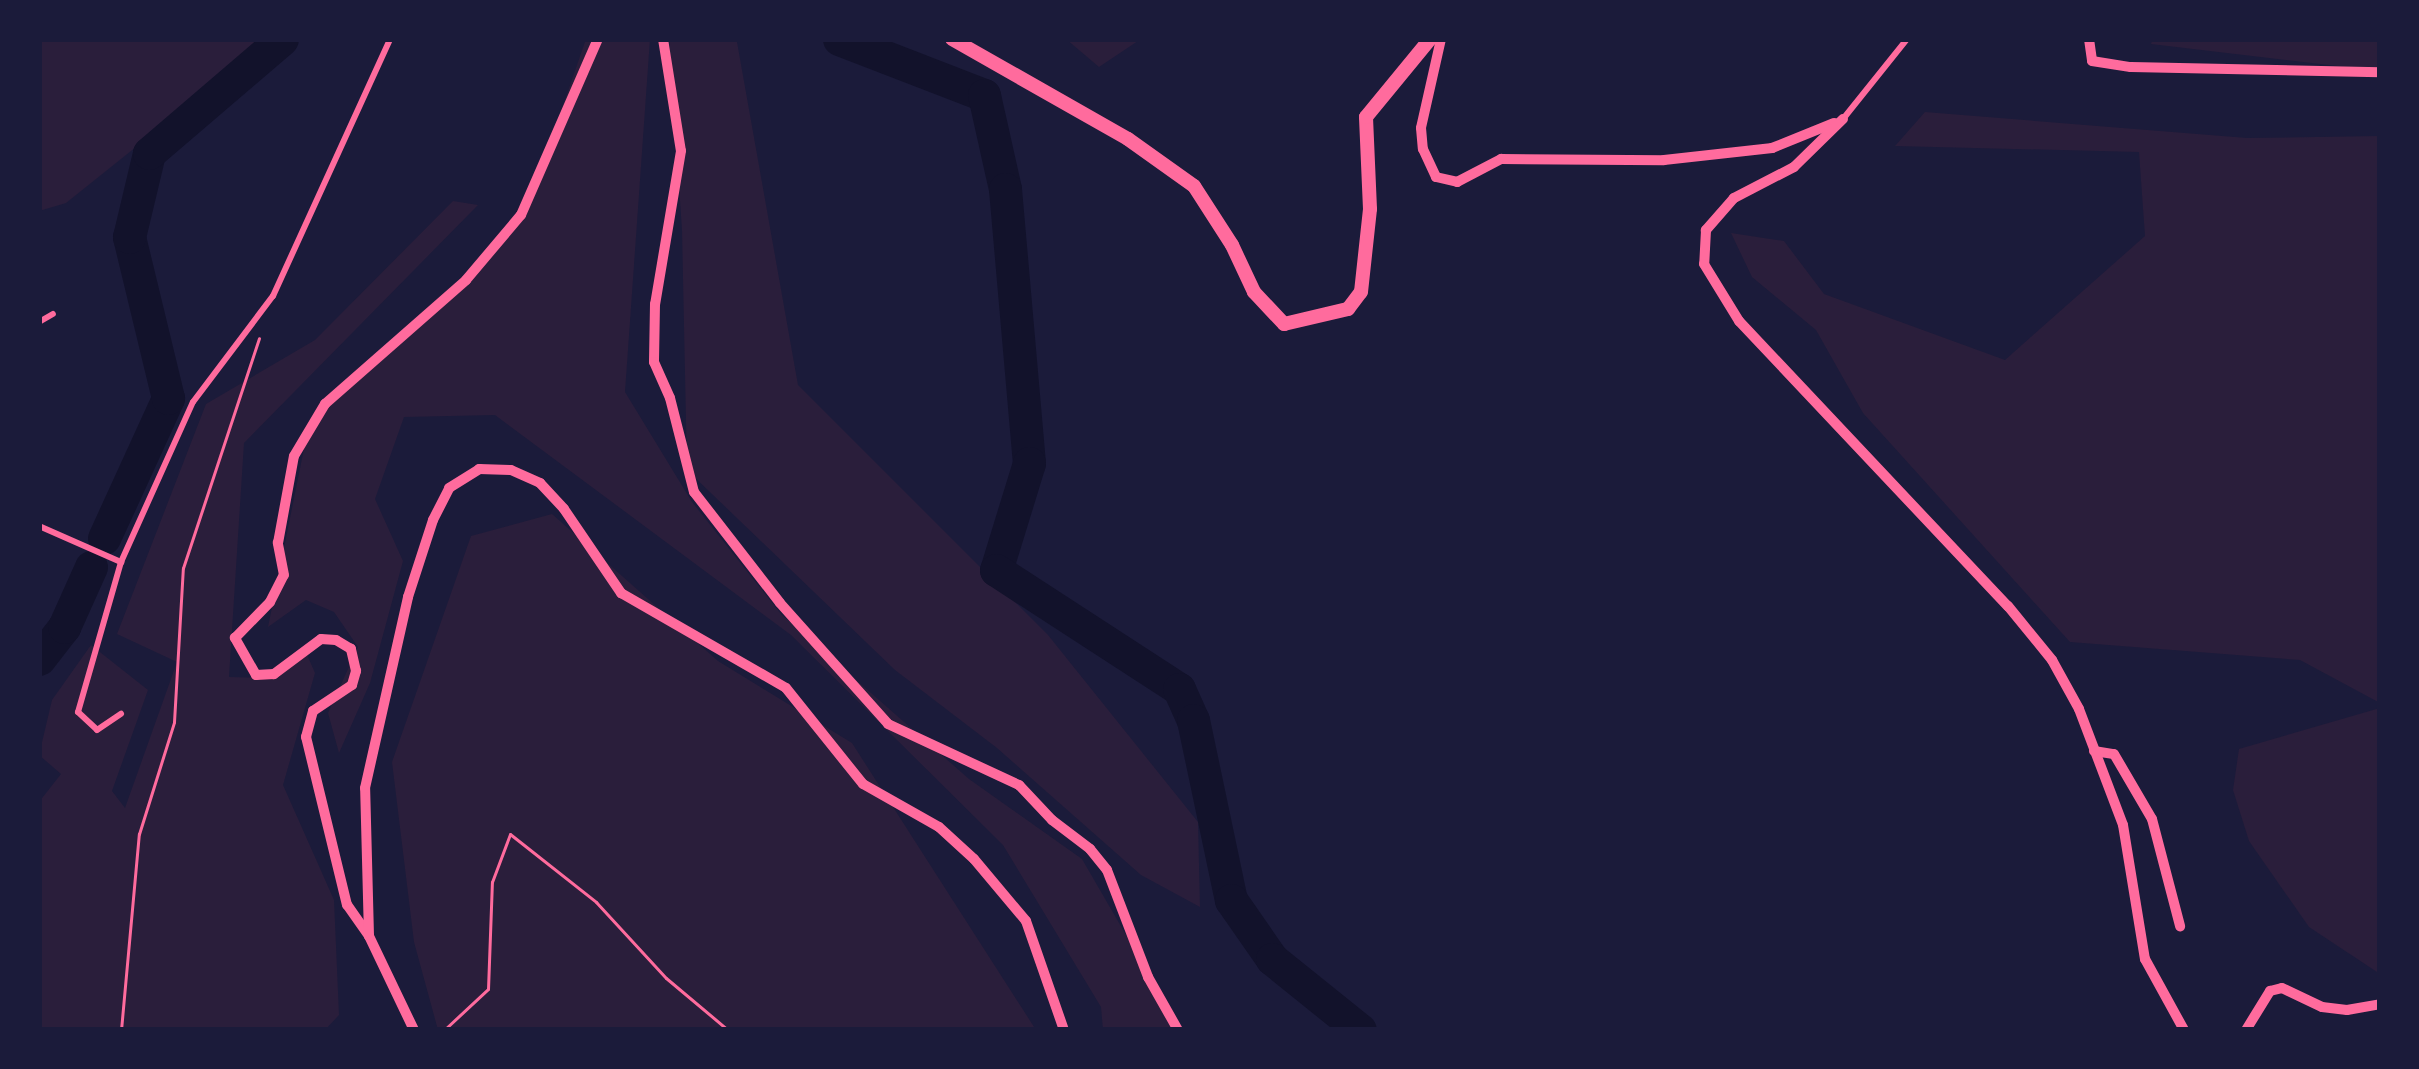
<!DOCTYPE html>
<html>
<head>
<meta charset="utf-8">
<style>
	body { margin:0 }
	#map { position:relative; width:2419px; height:1069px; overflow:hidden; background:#1b1b3a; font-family:"Golos Text",sans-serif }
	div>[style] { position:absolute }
	.green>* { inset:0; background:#2a1e3b }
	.river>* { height:33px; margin:-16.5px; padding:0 16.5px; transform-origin:16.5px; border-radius:16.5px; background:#12122b }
	.path>* { height:3px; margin:-1.5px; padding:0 1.5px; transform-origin:1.5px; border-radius:1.5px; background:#ff6b9d }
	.service>* { height:6px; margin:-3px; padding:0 3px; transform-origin:3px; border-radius:3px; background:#ff6b9d }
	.minor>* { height:10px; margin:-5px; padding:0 5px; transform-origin:5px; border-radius:5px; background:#ff6b9d }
	.tertiary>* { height:14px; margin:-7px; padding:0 7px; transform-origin:7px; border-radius:7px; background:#ff6b9d }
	span { translate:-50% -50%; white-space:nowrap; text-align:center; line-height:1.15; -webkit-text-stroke:9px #1b1b3a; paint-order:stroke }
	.frame { position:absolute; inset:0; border:42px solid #1b1b3a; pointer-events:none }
</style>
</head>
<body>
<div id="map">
	<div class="green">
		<div style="clip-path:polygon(39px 39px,271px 39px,66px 203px,39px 211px)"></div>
		<div style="clip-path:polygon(586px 39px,650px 39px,625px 392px,692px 502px,781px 614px,969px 779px,1082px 859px,1181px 1030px,1103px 1030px,1101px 1007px,1003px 845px,791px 635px,495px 415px,404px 417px,375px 499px,403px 561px,370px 683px,339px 753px,328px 713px,358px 647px,334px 612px,306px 600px,268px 627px,309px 424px,441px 308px,533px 192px)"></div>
		<div style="clip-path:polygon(669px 39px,737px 42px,798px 385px,1048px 635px,1198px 822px,1200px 907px,1141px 875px,997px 748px,895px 670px,687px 470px,682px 230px)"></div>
		<div style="clip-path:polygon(1066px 39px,1141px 39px,1099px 67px)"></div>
		<div style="clip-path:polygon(2153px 39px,2380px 39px,2380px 71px,2151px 44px)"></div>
		<div style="clip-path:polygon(1925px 112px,2247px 138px,2380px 136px,2380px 703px,2300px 660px,2070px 642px,1863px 413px,1816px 330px,1752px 277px,1731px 233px,1784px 241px,1824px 294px,2005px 360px,2145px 236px,2139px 152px,1895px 146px)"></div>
		<div style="clip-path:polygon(453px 201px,478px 205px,244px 443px,229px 677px,264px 678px,305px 650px,315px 673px,283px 785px,334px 900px,339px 1015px,325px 1030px,39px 1030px,39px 802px,61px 774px,39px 755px,52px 700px,91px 645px,148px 690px,112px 791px,125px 808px,177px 662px,117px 634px,206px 404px,315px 340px)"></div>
		<div style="clip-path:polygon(552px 514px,718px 661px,852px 743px,1036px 1030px,438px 1030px,414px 942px,392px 762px,471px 536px)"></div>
		<div style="clip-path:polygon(2380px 708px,2380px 974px,2309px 927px,2249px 841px,2233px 790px,2239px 749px)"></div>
	</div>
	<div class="river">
		<div style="left:839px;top:39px;width:155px;rotate:21.1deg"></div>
		<div style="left:984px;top:95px;width:96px;rotate:77.4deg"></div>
		<div style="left:1005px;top:189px;width:275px;rotate:85deg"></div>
		<div style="left:1029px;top:463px;width:112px;rotate:107.1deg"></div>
		<div style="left:996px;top:570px;width:218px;rotate:33deg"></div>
		<div style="left:1179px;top:689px;width:34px;rotate:66deg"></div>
		<div style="left:1193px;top:720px;width:184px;rotate:78.1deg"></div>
		<div style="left:1231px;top:900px;width:72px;rotate:55.2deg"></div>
		<div style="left:1272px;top:959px;width:113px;rotate:38.9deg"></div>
		<div style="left:104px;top:538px;width:154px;rotate:-65.4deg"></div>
		<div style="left:168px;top:398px;width:166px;rotate:-103.6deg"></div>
		<div style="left:129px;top:237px;width:86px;rotate:-76.6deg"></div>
		<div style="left:149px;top:153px;width:175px;rotate:-40.6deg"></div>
		<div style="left:39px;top:659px;width:41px;rotate:-52deg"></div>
		<div style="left:64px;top:627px;width:66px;rotate:-65.8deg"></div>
	</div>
	<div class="path">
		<div style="left:121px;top:1030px;width:197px;rotate:-84.8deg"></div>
		<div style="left:139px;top:834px;width:117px;rotate:-72.6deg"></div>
		<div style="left:174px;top:722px;width:154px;rotate:-86.7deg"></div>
		<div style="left:183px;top:568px;width:242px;rotate:-71.7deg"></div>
		<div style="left:444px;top:1030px;width:60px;rotate:-43deg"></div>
		<div style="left:488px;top:989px;width:107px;rotate:-87.9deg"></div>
		<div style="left:492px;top:882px;width:51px;rotate:-69.4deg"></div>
		<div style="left:510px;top:834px;width:110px;rotate:38.3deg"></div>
		<div style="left:596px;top:902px;width:103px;rotate:47.4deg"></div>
		<div style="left:666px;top:978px;width:81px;rotate:40deg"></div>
	</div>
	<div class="service">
		<div style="left:1843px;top:119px;width:102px;rotate:-51.3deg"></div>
		<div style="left:39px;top:322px;width:16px;rotate:-30deg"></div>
		<div style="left:39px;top:526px;width:90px;rotate:23.7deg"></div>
		<div style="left:121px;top:562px;width:175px;rotate:-65.8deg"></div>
		<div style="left:193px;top:402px;width:133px;rotate:-53deg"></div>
		<div style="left:273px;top:296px;width:282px;rotate:-65.5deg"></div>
		<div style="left:121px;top:562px;width:156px;rotate:106deg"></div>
		<div style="left:78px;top:712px;width:26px;rotate:43deg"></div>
		<div style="left:97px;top:730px;width:29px;rotate:-34deg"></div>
	</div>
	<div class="minor">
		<div style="left:663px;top:39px;width:113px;rotate:80.9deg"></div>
		<div style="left:681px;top:151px;width:155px;rotate:99.6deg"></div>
		<div style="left:655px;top:304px;width:58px;rotate:91deg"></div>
		<div style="left:654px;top:362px;width:39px;rotate:66deg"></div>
		<div style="left:670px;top:398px;width:97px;rotate:75.7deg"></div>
		<div style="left:694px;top:492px;width:140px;rotate:52.2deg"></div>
		<div style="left:780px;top:603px;width:162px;rotate:48.2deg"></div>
		<div style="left:888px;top:724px;width:145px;rotate:25deg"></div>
		<div style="left:1019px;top:785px;width:48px;rotate:46.7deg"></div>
		<div style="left:1052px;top:820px;width:48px;rotate:37.3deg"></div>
		<div style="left:1090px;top:849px;width:27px;rotate:51deg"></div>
		<div style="left:1107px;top:870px;width:115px;rotate:69deg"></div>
		<div style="left:1148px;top:977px;width:61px;rotate:60.5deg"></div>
		<div style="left:1441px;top:39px;width:91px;rotate:102.7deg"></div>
		<div style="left:1421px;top:128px;width:21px;rotate:85deg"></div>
		<div style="left:1423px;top:149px;width:31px;rotate:65deg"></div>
		<div style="left:1436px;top:177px;width:22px;rotate:13deg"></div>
		<div style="left:1457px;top:182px;width:50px;rotate:-27.6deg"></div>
		<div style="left:1501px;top:159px;width:163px;rotate:0.4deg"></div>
		<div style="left:1664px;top:160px;width:109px;rotate:-6.3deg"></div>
		<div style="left:1772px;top:148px;width:67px;rotate:-22deg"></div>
		<div style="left:2089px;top:39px;width:22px;rotate:82deg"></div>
		<div style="left:2092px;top:61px;width:39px;rotate:9deg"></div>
		<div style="left:2131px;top:67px;width:249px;rotate:1.2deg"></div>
		<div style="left:1843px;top:119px;width:69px;rotate:135.6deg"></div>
		<div style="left:1794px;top:167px;width:68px;rotate:152.7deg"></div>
		<div style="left:1734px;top:198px;width:43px;rotate:131.2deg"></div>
		<div style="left:1706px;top:230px;width:34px;rotate:93deg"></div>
		<div style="left:1704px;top:264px;width:67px;rotate:58.4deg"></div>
		<div style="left:1739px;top:321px;width:392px;rotate:46.7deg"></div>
		<div style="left:2008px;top:606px;width:70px;rotate:50.8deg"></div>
		<div style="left:2052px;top:660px;width:56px;rotate:61.1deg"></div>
		<div style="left:2079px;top:709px;width:124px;rotate:69.2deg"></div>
		<div style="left:2123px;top:825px;width:136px;rotate:80.7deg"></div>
		<div style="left:2145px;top:959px;width:81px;rotate:61.2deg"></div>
		<div style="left:2094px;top:751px;width:20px;rotate:9deg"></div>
		<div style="left:2114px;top:754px;width:75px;rotate:59.7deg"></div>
		<div style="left:2152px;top:819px;width:111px;rotate:75.3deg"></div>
		<div style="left:369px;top:936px;width:38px;rotate:-125deg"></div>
		<div style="left:347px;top:905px;width:173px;rotate:-103.7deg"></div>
		<div style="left:306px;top:737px;width:27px;rotate:-75deg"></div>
		<div style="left:313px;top:711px;width:47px;rotate:-33.7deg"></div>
		<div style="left:352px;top:685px;width:15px;rotate:-74deg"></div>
		<div style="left:356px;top:671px;width:23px;rotate:-103deg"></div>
		<div style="left:351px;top:649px;width:17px;rotate:-149deg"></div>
		<div style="left:336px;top:640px;width:15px;rotate:-176deg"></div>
		<div style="left:321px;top:639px;width:59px;rotate:143.3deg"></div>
		<div style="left:274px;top:674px;width:18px;rotate:177deg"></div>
		<div style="left:256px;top:675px;width:43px;rotate:-119.6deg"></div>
		<div style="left:235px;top:638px;width:50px;rotate:-45.8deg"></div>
		<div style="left:270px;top:602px;width:30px;rotate:-63deg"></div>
		<div style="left:284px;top:575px;width:33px;rotate:-101deg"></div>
		<div style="left:278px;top:543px;width:88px;rotate:-79.6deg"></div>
		<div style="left:294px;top:456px;width:61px;rotate:-59.2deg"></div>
		<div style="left:325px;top:404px;width:188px;rotate:-41.3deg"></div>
		<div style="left:466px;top:280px;width:85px;rotate:-49.8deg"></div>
		<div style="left:521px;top:215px;width:192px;rotate:-66.4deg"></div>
		<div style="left:414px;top:1030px;width:104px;rotate:-115.6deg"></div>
		<div style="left:369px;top:936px;width:148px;rotate:-91.5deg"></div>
		<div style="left:365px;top:788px;width:196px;rotate:-77.3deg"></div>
		<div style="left:408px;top:597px;width:81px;rotate:-72deg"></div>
		<div style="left:433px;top:520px;width:36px;rotate:-63deg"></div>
		<div style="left:449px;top:488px;width:36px;rotate:-32deg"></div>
		<div style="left:479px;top:469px;width:32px;rotate:2deg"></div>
		<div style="left:511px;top:470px;width:32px;rotate:24deg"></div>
		<div style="left:540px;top:483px;width:35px;rotate:47deg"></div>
		<div style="left:564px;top:509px;width:102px;rotate:55.8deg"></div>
		<div style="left:621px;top:593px;width:190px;rotate:29.9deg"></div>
		<div style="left:786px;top:688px;width:123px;rotate:51.3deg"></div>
		<div style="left:863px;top:784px;width:87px;rotate:29.5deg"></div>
		<div style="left:939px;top:827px;width:47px;rotate:42.4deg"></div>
		<div style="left:974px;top:859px;width:81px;rotate:50deg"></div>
		<div style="left:1026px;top:921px;width:115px;rotate:70.8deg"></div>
		<div style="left:2246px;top:1030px;width:46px;rotate:-58.4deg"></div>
		<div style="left:2270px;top:991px;width:12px;rotate:-14deg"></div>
		<div style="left:2282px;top:988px;width:44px;rotate:25.4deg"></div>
		<div style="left:2322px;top:1007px;width:25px;rotate:7deg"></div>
		<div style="left:2347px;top:1010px;width:34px;rotate:-10deg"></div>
	</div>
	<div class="tertiary">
		<div style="left:952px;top:39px;width:202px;rotate:29.6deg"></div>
		<div style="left:1128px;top:139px;width:81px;rotate:35.5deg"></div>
		<div style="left:1194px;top:186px;width:70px;rotate:57.2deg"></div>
		<div style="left:1232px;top:245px;width:52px;rotate:64.9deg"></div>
		<div style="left:1254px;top:292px;width:44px;rotate:46.8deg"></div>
		<div style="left:1284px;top:324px;width:66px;rotate:-13.2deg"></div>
		<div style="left:1348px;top:309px;width:21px;rotate:-53deg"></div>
		<div style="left:1361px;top:292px;width:83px;rotate:-83.8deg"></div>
		<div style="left:1370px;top:209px;width:92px;rotate:-92.5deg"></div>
		<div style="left:1366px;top:117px;width:101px;rotate:-50.6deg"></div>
	</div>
	<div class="frame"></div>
</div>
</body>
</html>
